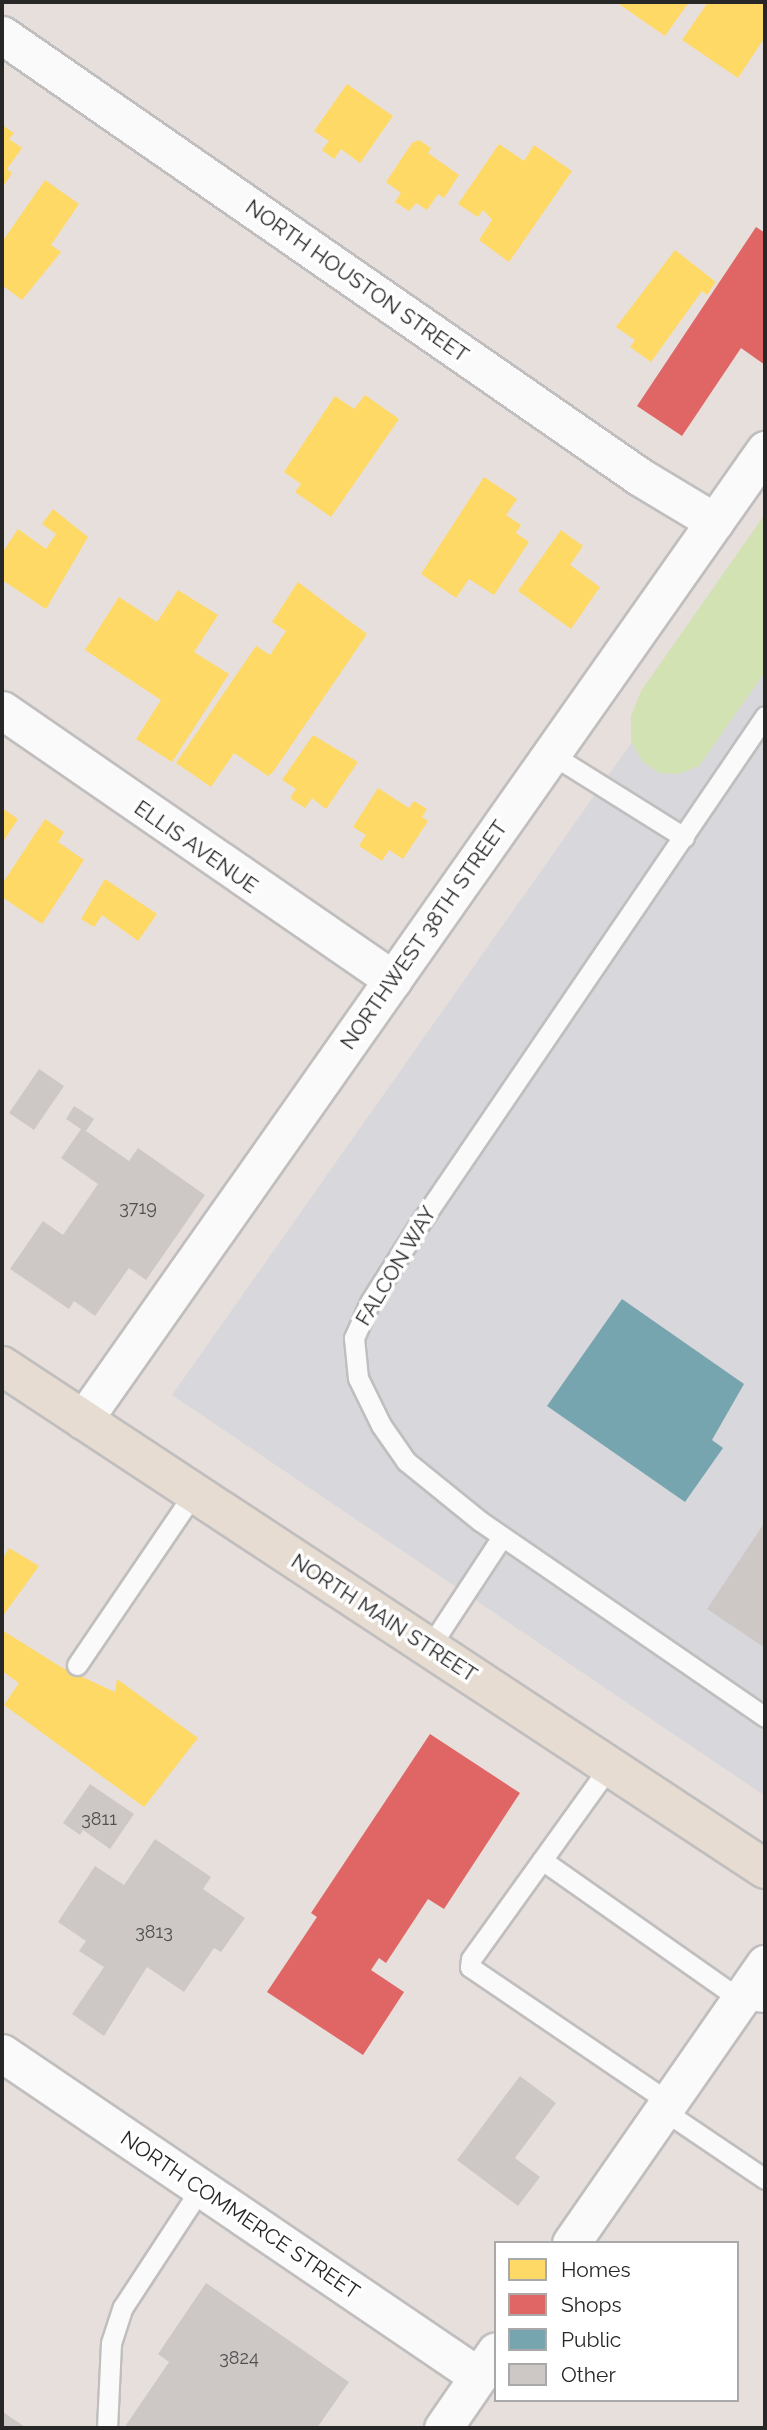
<!DOCTYPE html>
<html>
<head>
<meta charset="utf-8">
<style>
	body { margin:0 }
	#map { position:relative; width:767px; height:2430px; overflow:hidden; background:#e7dfdc; font-family:Raleway,sans-serif }
	div>[style] { position:absolute }
	.airport>* { inset:0; background:#d8d8dc }
	.green>* { inset:0; background:#d2e2b3 }
	.homes>* { inset:0; background:#ffd966 }
	.shops>* { inset:0; background:#e06666 }
	.public>* { inset:0; background:#76a5af }
	.building>* { inset:0; background:#cdc8c6 }
	.roads { filter:drop-shadow(2px 0 #c0bebe) drop-shadow(-2px 0 #c0bebe) drop-shadow(0 2px #c0bebe) drop-shadow(0 -2px #c0bebe) }
	.service>* { height:19px; margin:-9.5px; padding:0 9.5px; transform-origin:9.5px; border-radius:9.5px; background:#fbfafa }
	.minor>* { height:37px; margin:-18.5px; padding:0 18.5px; transform-origin:18.5px; border-radius:18.5px; background:#fbfafa }
	.primary>* { height:38px; margin:-19px; padding:0 19px; transform-origin:19px; border-radius:19px; background:#e6dcd1 }
	span { translate:-50% -50%; white-space:nowrap; text-align:center; line-height:1.15; -webkit-text-stroke:7px #fff; paint-order:stroke }
	.number-label { font-size:18px; color:#515050 }
	.number-label span { -webkit-text-stroke-width:0 }
	.street-label { font-size:21px; color:#272727 }
	.frame { position:absolute; inset:0; border:4px solid #272727; pointer-events:none }
	.legend { position:absolute; left:494px; top:2241px; width:245px; height:161px; box-sizing:border-box; background:#fff; border:2px solid #a9a9a9; margin:0; padding:9px 12px; list-style:none; font-size:21px; color:#272727 }
	.legend li { display:flex; align-items:center; gap:14px; height:35px }
	.legend b { width:35px; border:2px solid #a9a9a9 }
</style>
</head>
<body>
<div id="map">
	<div class="airport">
		<div style="clip-path:polygon(765px 553px,765px 1796px,172px 1395px)"></div>
	</div>
	<div class="green">
		<div style="clip-path:polygon(765px 514px,765px 672px,699px 766px,679px 774px,659px 773px,642px 761px,631px 741px,631px 716px,641px 691px)"></div>
	</div>
	<div class="homes">
		<div style="clip-path:polygon(616px 2px,689px 2px,665px 36px)"></div>
		<div style="clip-path:polygon(708px 2px,765px 2px,765px 37px,738px 78px,682px 40px)"></div>
		<div style="clip-path:polygon(347px 84px,393px 116px,360px 163px,341px 149px,334px 159px,322px 150px,329px 141px,314px 131px)"></div>
		<div style="clip-path:polygon(2px 125px,14px 133px,9px 139px,22px 148px,7px 169px,12px 173px,2px 188px)"></div>
		<div style="clip-path:polygon(419px 140px,431px 148px,428px 153px,459px 175px,444px 198px,438px 194px,427px 210px,416px 203px,409px 211px,395px 202px,401px 193px,386px 182px,412px 143px)"></div>
		<div style="clip-path:polygon(499px 144px,524px 161px,534px 145px,572px 171px,509px 262px,479px 240px,492px 220px,486px 213px,483px 210px,478px 217px,458px 204px)"></div>
		<div style="clip-path:polygon(45px 180px,79px 204px,51px 245px,61px 252px,22px 300px,2px 285px,2px 242px)"></div>
		<div style="clip-path:polygon(675px 250px,716px 282px,707px 295px,702px 291px,651px 362px,630px 347px,635px 340px,616px 327px)"></div>
		<div style="clip-path:polygon(365px 395px,399px 419px,331px 517px,295px 492px,301px 484px,284px 472px,335px 396px,354px 409px)"></div>
		<div style="clip-path:polygon(484px 477px,517px 499px,506px 515px,521px 525px,516px 533px,529px 542px,494px 595px,469px 579px,456px 598px,421px 574px)"></div>
		<div style="clip-path:polygon(53px 509px,88px 537px,46px 609px,2px 580px,2px 553px,18px 529px,46px 549px,56px 534px,42px 524px)"></div>
		<div style="clip-path:polygon(561px 530px,583px 546px,570px 565px,600px 587px,571px 629px,518px 591px)"></div>
		<div style="clip-path:polygon(298px 582px,367px 634px,273px 772px,268px 776px,234px 753px,211px 787px,176px 763px,256px 646px,270px 655px,286px 631px,272px 622px)"></div>
		<div style="clip-path:polygon(178px 590px,218px 615px,194px 652px,229px 674px,172px 762px,136px 739px,161px 700px,85px 650px,119px 597px,157px 622px)"></div>
		<div style="clip-path:polygon(313px 735px,358px 762px,326px 809px,312px 798px,305px 808px,290px 798px,296px 789px,282px 780px)"></div>
		<div style="clip-path:polygon(378px 788px,409px 808px,414px 801px,427px 809px,422px 817px,428px 821px,403px 859px,389px 850px,382px 861px,359px 846px,366px 835px,353px 827px)"></div>
		<div style="clip-path:polygon(2px 808px,18px 819px,2px 843px)"></div>
		<div style="clip-path:polygon(45px 819px,64px 832px,58px 842px,84px 860px,42px 924px,2px 897px,2px 884px)"></div>
		<div style="clip-path:polygon(105px 879px,157px 914px,138px 941px,102px 915px,94px 927px,81px 919px)"></div>
		<div style="clip-path:polygon(9px 1548px,39px 1566px,2px 1617px,2px 1560px)"></div>
		<div style="clip-path:polygon(2px 1630px,61px 1667px,115px 1692px,117px 1679px,198px 1738px,144px 1807px,4px 1705px,19px 1683px,2px 1671px)"></div>
	</div>
	<div class="shops">
		<div style="clip-path:polygon(756px 227px,765px 233px,765px 365px,741px 348px,682px 436px,637px 406px)"></div>
		<div style="clip-path:polygon(430px 1734px,520px 1793px,444px 1909px,428px 1899px,386px 1963px,379px 1958px,371px 1970px,404px 1992px,363px 2055px,267px 1992px,317px 1917px,311px 1913px)"></div>
	</div>
	<div class="public">
		<div style="clip-path:polygon(622px 1299px,744px 1384px,712px 1440px,723px 1448px,685px 1502px,547px 1406px)"></div>
	</div>
	<div class="building">
		<div style="clip-path:polygon(39px 1069px,64px 1086px,34px 1130px,9px 1113px)"></div>
		<div style="clip-path:polygon(74px 1106px,94px 1119px,86px 1131px,129px 1161px,138px 1148px,205px 1195px,146px 1280px,129px 1268px,95px 1316px,74px 1301px,69px 1309px,10px 1269px,43px 1221px,63px 1235px,98px 1184px,61px 1158px,81px 1129px,66px 1119px)"></div>
		<div style="clip-path:polygon(765px 1522px,765px 1648px,707px 1609px)"></div>
		<div style="clip-path:polygon(90px 1784px,134px 1814px,110px 1849px,83px 1830px,80px 1835px,63px 1823px)"></div>
		<div style="clip-path:polygon(155px 1839px,211px 1877px,203px 1889px,245px 1918px,221px 1952px,214px 1948px,184px 1992px,147px 1967px,104px 2036px,72px 2014px,104px 1967px,79px 1951px,86px 1941px,58px 1922px,95px 1866px,124px 1885px)"></div>
		<div style="clip-path:polygon(520px 2076px,556px 2103px,515px 2158px,540px 2177px,518px 2206px,457px 2160px)"></div>
		<div style="clip-path:polygon(206px 2283px,349px 2382px,317px 2428px,124px 2428px,169px 2362px,158px 2354px)"></div>
		<div style="clip-path:polygon(2px 2411px,10px 2417px,27px 2428px,2px 2428px)"></div>
	</div>
	<div class="roads">
		<div class="service">
			<div style="left:765px;top:716px;width:613px;rotate:124.23deg"></div>
			<div style="left:420px;top:1223px;width:93px;rotate:122.3deg"></div>
			<div style="left:370px;top:1302px;width:39px;rotate:114deg"></div>
			<div style="left:354px;top:1338px;width:40px;rotate:84.3deg"></div>
			<div style="left:358px;top:1378px;width:52px;rotate:63.9deg"></div>
			<div style="left:381px;top:1425px;width:44px;rotate:55.2deg"></div>
			<div style="left:406px;top:1461px;width:95px;rotate:39deg"></div>
			<div style="left:480px;top:1521px;width:346px;rotate:34.5deg"></div>
			<div style="left:551px;top:754px;width:157px;rotate:32deg"></div>
			<div style="left:429px;top:1648px;width:133px;rotate:-56.7deg"></div>
			<div style="left:77px;top:1665px;width:208px;rotate:-55.8deg"></div>
			<div style="left:609px;top:1767px;width:236px;rotate:125.7deg"></div>
			<div style="left:471px;top:1959px;width:8px;rotate:97deg"></div>
			<div style="left:470px;top:1967px;width:240px;rotate:34.2deg"></div>
			<div style="left:542px;top:1860px;width:242px;rotate:35.1deg"></div>
			<div style="left:740px;top:1999px;width:25px;rotate:7deg"></div>
			<div style="left:663px;top:2110px;width:123px;rotate:34.1deg"></div>
			<div style="left:107px;top:2428px;width:85px;rotate:-87.3deg"></div>
			<div style="left:111px;top:2343px;width:38px;rotate:-72deg"></div>
			<div style="left:123px;top:2307px;width:142px;rotate:-56.8deg"></div>
		</div>
		<div class="minor">
			<div style="left:2px;top:35px;width:776px;rotate:34.71deg"></div>
			<div style="left:640px;top:477px;width:87px;rotate:31deg"></div>
			<div style="left:2px;top:710px;width:475px;rotate:34.6deg"></div>
			<div style="left:83px;top:1420px;width:1186px;rotate:-54.89deg"></div>
			<div style="left:2px;top:2053px;width:575px;rotate:34.16deg"></div>
			<div style="left:571px;top:2243px;width:340px;rotate:-55.2deg"></div>
			<div style="left:443px;top:2428px;width:93px;rotate:-55.5deg"></div>
		</div>
		<div class="primary">
			<div style="left:2px;top:1366px;width:914px;rotate:33.39deg"></div>
		</div>
	</div>
	<div class="number-label">
		<span style="left:138px;top:1208px">3719</span>
		<span style="left:99px;top:1819px">3811</span>
		<span style="left:154px;top:1932px">3813</span>
		<span style="left:239px;top:2358px">3824</span>
	</div>
	<div class="street-label">
		<span style="left:357px;top:281px;rotate:35deg">NORTH HOUSTON STREET</span>
		<span style="left:196px;top:847px;rotate:35deg">ELLIS AVENUE</span>
		<span style="left:424px;top:935px;rotate:-55deg">NORTHWEST 38TH STREET</span>
		<span style="left:396px;top:1266px;rotate:-59deg">FALCON WAY</span>
		<span style="left:384px;top:1618px;rotate:33deg">NORTH MAIN STREET</span>
		<span style="left:240px;top:2215px;rotate:34deg">NORTH COMMERCE STREET</span>
	</div>
	<div class="frame"></div>
	<ul class="legend">
	<li><b style="height:19px;background:#ffd966"></b>Homes</li>
	<li><b style="height:19px;background:#e06666"></b>Shops</li>
	<li><b style="height:19px;background:#76a5af"></b>Public</li>
	<li><b style="height:19px;background:#cdc8c6"></b>Other</li>
	</ul>
</div>
</body>
</html>
